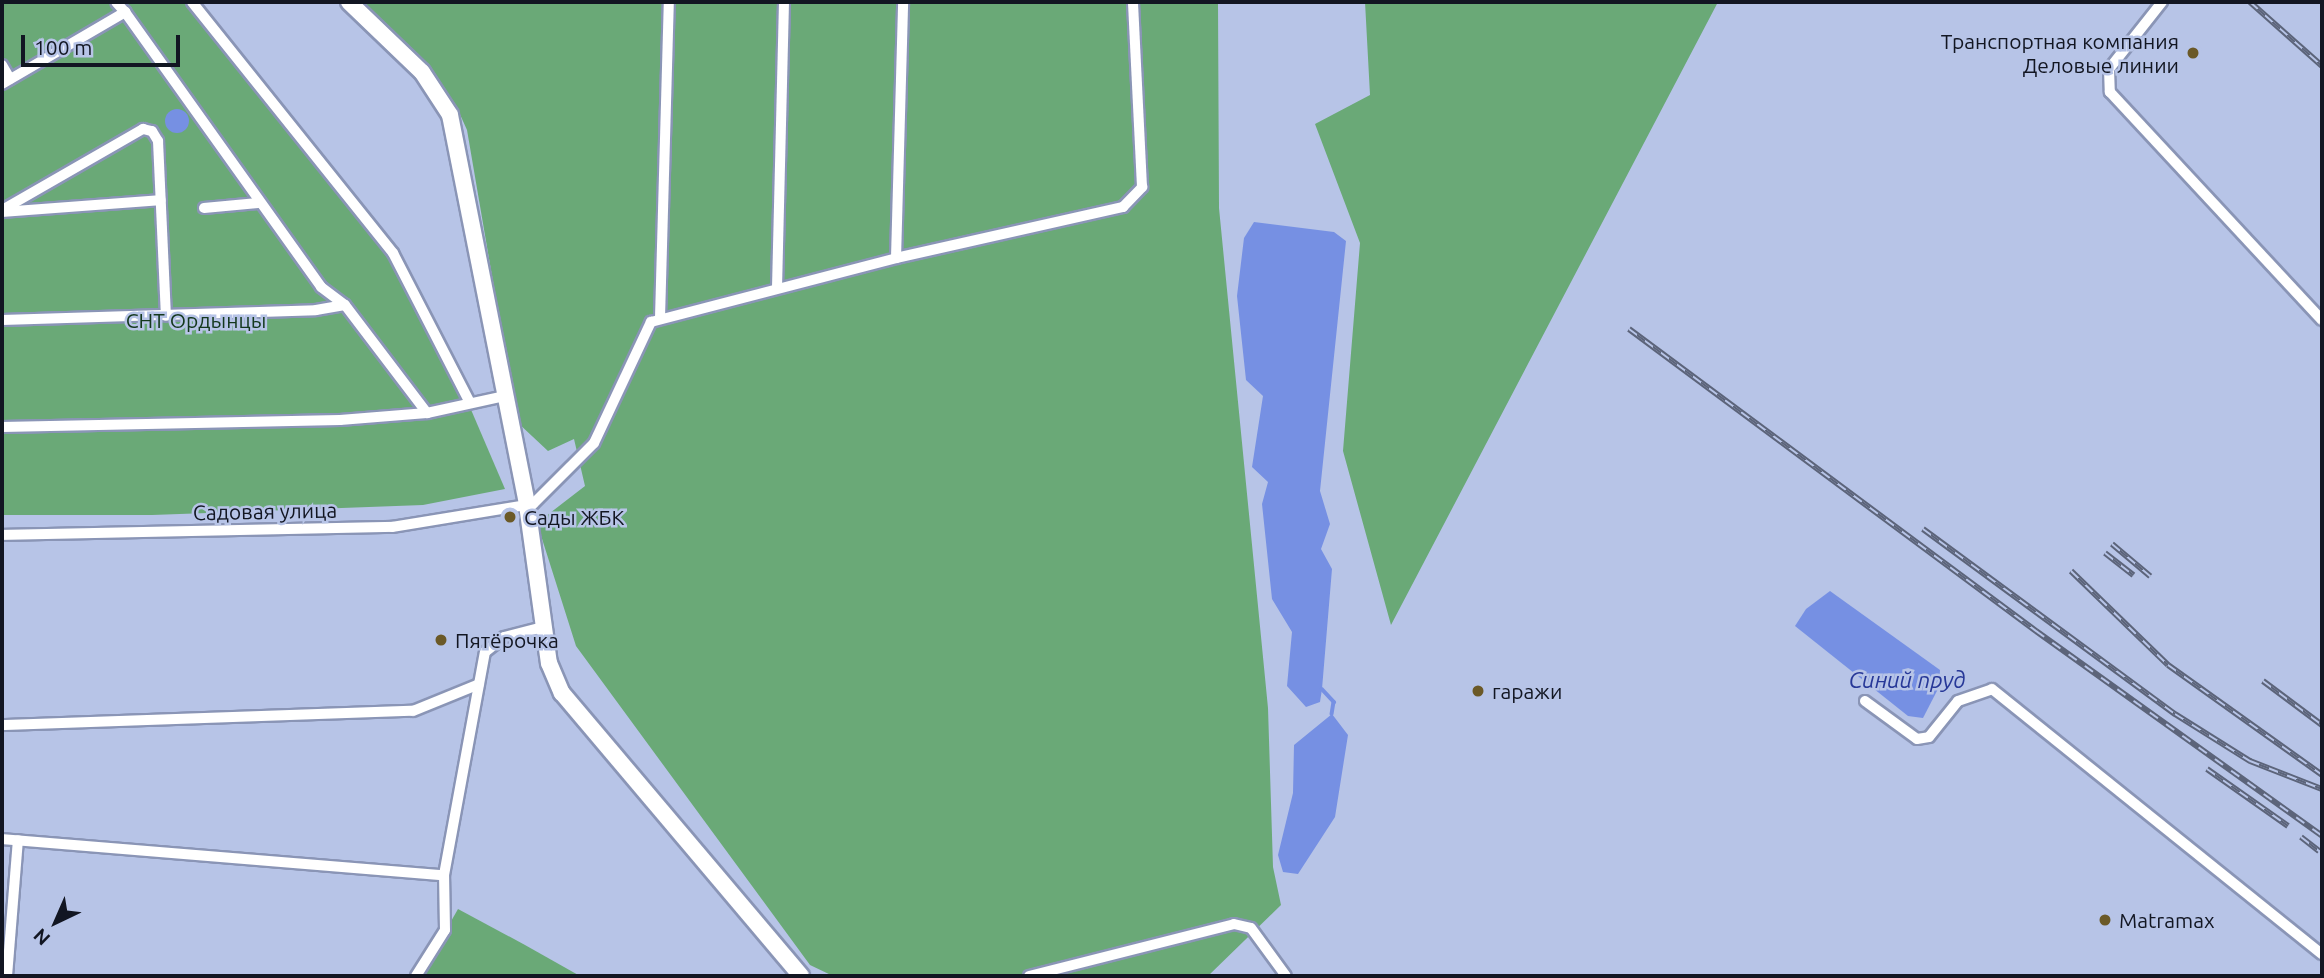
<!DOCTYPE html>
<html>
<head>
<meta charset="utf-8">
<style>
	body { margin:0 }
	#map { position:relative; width:2324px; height:978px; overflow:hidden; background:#b7c4e7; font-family:Ubuntu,sans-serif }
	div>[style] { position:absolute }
	.green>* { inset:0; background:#6aa977 }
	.water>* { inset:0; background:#7690e3 }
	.round { border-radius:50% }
	.stream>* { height:3.5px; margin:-1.75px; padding:0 1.75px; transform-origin:1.75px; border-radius:1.75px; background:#7690e3 }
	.roads { filter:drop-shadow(2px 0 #8a95b6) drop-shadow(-2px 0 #8a95b6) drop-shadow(0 2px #8a95b6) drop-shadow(0 -2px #8a95b6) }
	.street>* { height:10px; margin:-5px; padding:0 5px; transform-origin:5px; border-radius:5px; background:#fff }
	.secondary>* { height:16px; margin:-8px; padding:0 8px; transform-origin:8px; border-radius:8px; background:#fff }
	.rail>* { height:6px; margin-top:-3px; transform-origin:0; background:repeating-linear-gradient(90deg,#b7c4e7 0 10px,#5c647a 0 20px); box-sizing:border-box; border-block:2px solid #5c647a }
	.dots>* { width:19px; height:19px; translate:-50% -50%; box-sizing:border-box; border:4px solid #b7c4e7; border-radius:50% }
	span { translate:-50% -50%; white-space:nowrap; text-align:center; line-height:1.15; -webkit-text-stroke:5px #b7c4e7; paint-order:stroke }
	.poi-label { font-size:21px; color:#121622 }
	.right { translate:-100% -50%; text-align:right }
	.left { translate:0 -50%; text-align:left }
	.park-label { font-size:21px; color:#14381d }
	.street-label { font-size:21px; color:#121622 }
	.water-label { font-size:23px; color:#273898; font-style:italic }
	.frame { position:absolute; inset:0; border:4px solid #121622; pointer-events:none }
	.north { position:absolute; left:21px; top:887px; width:70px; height:70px; -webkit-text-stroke:5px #b7c4e7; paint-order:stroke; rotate:224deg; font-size:19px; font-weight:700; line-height:28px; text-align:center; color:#121622 }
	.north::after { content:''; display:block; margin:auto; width:24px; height:32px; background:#121622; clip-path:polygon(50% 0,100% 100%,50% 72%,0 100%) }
	.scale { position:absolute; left:21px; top:35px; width:159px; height:32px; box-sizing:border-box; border:4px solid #121622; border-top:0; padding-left:9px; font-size:21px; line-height:24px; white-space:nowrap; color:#121622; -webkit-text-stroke:5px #b7c4e7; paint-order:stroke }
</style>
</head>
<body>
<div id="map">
	<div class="green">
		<div style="clip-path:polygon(2px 2px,187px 2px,375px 234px,445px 349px,505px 489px,423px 505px,152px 515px,2px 515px)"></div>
		<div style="clip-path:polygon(360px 2px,1218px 2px,1219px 208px,1268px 708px,1273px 867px,1281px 905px,1208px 976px,833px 976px,810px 965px,576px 646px,537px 523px,585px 486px,574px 439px,548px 451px,517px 422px,467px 130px,458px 110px)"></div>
		<div style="clip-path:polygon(1365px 2px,1718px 2px,1391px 625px,1343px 451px,1360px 243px,1315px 124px,1370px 95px)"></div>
		<div style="clip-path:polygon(458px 909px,525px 945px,580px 976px,420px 976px)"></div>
	</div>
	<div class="water">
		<div class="round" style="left:165px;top:109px;width:24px;height:24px"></div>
		<div style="clip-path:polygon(1254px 222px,1334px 232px,1346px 241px,1320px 491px,1330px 524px,1321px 549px,1332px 569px,1322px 689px,1320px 702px,1306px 707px,1287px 686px,1292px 632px,1272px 599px,1262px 504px,1268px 482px,1252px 467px,1263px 396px,1246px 380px,1237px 296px,1244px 238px)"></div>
		<div style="clip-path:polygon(1830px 591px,1940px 670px,1939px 687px,1923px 718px,1908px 716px,1795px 626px,1806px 609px)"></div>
		<div style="clip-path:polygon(1332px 714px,1348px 735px,1335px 817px,1298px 874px,1283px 872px,1278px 855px,1293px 793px,1294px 745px)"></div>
	</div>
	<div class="stream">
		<div style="left:1322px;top:689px;width:18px;rotate:47deg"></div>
		<div style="left:1334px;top:702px;width:12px;rotate:99deg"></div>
	</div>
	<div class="roads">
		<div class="street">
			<div style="left:192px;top:2px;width:322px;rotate:51.3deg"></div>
			<div style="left:393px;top:253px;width:166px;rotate:62.8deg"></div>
			<div style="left:2162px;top:2px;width:85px;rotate:128.3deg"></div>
			<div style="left:2109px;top:69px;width:23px;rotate:88deg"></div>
			<div style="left:2110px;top:92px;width:311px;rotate:47.1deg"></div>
			<div style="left:125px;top:12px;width:338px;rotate:54.5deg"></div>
			<div style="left:321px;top:287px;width:30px;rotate:37deg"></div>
			<div style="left:345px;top:305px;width:136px;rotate:52.8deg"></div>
			<div style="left:427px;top:413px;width:79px;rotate:-12.4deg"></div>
			<div style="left:2px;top:65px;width:16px;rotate:60deg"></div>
			<div style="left:2px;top:84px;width:143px;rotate:-30.3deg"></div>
			<div style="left:125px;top:12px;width:13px;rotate:-132deg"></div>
			<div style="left:204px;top:208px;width:54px;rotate:-5.3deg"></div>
			<div style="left:2px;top:210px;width:163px;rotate:-29.9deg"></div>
			<div style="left:143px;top:129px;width:9px;rotate:13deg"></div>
			<div style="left:152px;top:131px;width:12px;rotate:59deg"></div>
			<div style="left:158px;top:141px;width:175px;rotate:87.4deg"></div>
			<div style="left:3px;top:212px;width:158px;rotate:-4.3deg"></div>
			<div style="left:896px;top:258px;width:256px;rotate:-88.4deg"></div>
			<div style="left:777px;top:288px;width:286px;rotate:-88.6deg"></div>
			<div style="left:660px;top:318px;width:316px;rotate:-88.4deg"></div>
			<div style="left:2px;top:320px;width:314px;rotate:-1.8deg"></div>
			<div style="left:316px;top:310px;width:29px;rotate:-10deg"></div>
			<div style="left:2px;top:427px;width:338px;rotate:-1.2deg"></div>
			<div style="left:340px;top:420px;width:87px;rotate:-4.6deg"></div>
			<div style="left:2px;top:535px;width:390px;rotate:-1.2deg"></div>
			<div style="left:392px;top:527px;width:143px;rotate:-9.3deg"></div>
			<div style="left:533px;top:504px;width:86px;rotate:-45deg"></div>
			<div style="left:594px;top:443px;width:134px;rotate:-64.8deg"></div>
			<div style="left:651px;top:322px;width:253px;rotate:-14.6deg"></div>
			<div style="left:896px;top:258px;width:233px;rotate:-12.7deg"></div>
			<div style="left:1123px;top:207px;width:28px;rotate:-46deg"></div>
			<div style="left:1142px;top:187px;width:185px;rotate:-92.8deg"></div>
			<div style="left:1865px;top:701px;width:64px;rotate:36.2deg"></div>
			<div style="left:1917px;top:739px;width:12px;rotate:-9deg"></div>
			<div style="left:1929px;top:737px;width:46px;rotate:-51.1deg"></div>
			<div style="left:1958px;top:701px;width:36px;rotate:-19deg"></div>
			<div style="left:1992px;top:689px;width:423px;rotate:38.8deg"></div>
			<div style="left:2px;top:725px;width:411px;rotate:-2deg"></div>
			<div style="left:413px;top:711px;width:71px;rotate:-22.2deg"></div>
			<div style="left:2px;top:839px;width:443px;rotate:4.7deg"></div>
			<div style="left:7px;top:976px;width:136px;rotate:-85.4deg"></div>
			<div style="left:416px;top:976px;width:54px;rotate:-57.8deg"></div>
			<div style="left:445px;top:930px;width:55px;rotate:-91deg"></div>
			<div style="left:444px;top:875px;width:227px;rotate:-79.6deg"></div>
			<div style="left:485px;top:652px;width:24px;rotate:-38deg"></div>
			<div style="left:504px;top:637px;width:40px;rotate:-14.4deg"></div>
			<div style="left:1029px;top:976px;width:211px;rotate:-14.2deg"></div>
			<div style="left:1234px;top:924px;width:17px;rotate:13deg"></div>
			<div style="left:1251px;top:928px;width:59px;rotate:53.9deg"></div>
		</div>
		<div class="secondary">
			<div style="left:349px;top:2px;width:101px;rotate:43.8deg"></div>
			<div style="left:422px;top:72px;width:51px;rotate:56.9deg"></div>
			<div style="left:450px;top:115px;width:398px;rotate:78.8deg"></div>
			<div style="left:527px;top:505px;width:160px;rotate:82.1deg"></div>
			<div style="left:549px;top:663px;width:33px;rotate:67deg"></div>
			<div style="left:562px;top:693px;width:370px;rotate:49.8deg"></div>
		</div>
	</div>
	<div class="rail">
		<div style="left:2250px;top:2px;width:96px;rotate:41.6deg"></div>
		<div style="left:1629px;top:329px;width:507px;rotate:36.58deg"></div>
		<div style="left:2036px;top:631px;width:352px;rotate:35.6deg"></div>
		<div style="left:1923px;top:529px;width:313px;rotate:36.3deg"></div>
		<div style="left:2175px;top:714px;width:89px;rotate:32.1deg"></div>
		<div style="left:2250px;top:761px;width:77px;rotate:21.3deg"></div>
		<div style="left:2112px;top:544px;width:50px;rotate:40.1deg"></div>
		<div style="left:2105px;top:553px;width:36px;rotate:38deg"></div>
		<div style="left:2071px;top:571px;width:135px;rotate:44.1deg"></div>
		<div style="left:2168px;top:665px;width:189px;rotate:35.5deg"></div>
		<div style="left:2263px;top:681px;width:74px;rotate:36.7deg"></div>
		<div style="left:2207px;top:769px;width:99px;rotate:35.1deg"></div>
		<div style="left:2301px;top:837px;width:23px;rotate:38deg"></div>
	</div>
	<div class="dots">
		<div style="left:2193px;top:53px;background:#6b5927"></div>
		<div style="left:510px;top:517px;background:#6b5927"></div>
		<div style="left:441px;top:640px;background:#6b5927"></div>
		<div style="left:1478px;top:691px;background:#6b5927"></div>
		<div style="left:2105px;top:920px;background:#6b5927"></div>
	</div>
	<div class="poi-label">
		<span class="right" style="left:2179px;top:53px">Транспортная компания<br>Деловые линии</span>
		<span class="left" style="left:524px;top:517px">Сады ЖБК</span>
		<span class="left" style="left:455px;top:640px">Пятёрочка</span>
		<span class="left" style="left:1492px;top:691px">гаражи</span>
		<span class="left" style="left:2119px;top:920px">Matramax</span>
	</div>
	<div class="park-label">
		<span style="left:196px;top:320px">СНТ Ордынцы</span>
	</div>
	<div class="street-label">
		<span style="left:265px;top:511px;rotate:-1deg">Садовая улица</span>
	</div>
	<div class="water-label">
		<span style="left:1907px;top:680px">Синий пруд</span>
	</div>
	<div class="frame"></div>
	<div class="north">N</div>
	<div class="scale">100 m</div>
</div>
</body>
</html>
